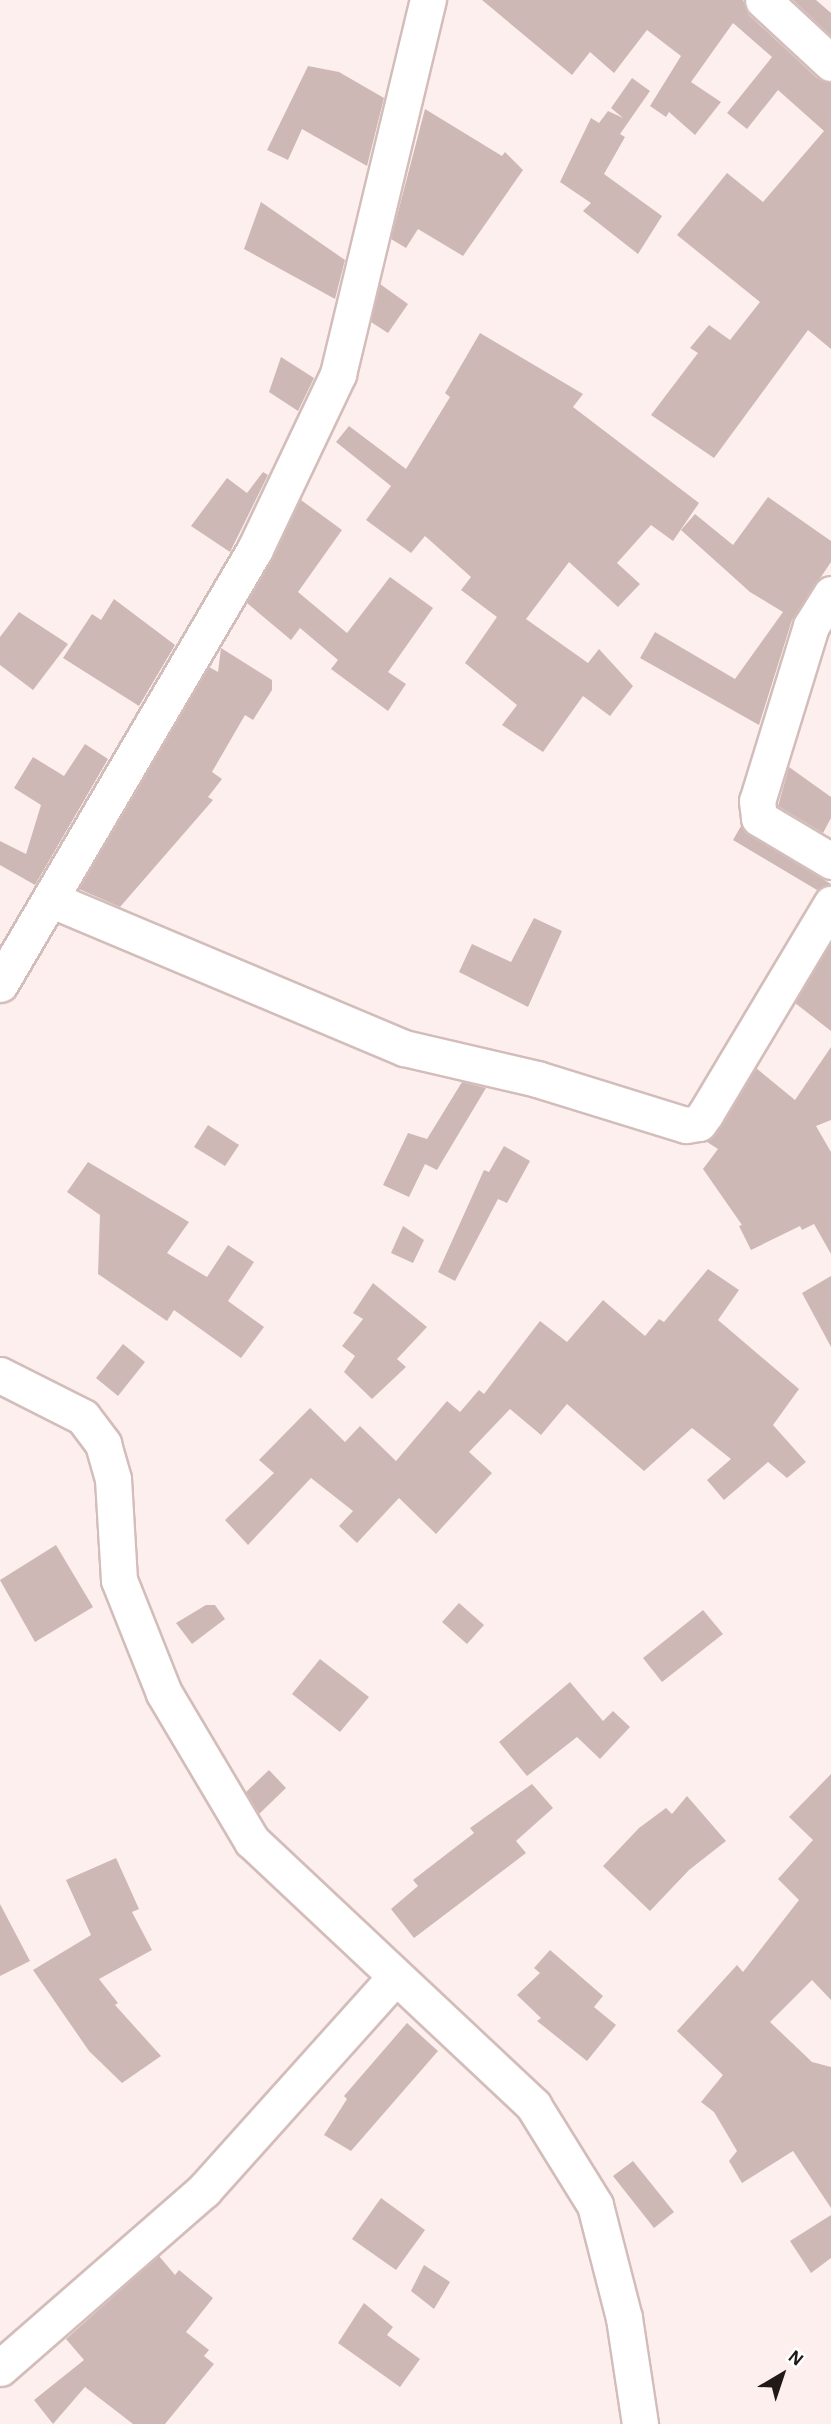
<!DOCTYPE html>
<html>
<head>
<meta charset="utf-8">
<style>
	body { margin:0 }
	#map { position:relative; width:831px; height:2424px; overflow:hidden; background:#fdefed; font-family:"Alegreya Sans",sans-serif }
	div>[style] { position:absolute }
	.building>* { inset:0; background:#ceb8b5 }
	.roads { filter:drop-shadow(2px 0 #d3bdba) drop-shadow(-2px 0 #d3bdba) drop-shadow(0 2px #d3bdba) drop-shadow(0 -2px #d3bdba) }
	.minor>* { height:35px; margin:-17.5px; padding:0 17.5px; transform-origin:17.5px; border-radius:17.5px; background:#fff }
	span { translate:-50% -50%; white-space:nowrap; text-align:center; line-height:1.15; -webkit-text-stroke:5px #fff; paint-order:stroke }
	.north { position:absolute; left:747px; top:2340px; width:70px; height:70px; -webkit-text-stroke:5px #fff; paint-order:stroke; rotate:39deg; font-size:19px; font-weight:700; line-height:28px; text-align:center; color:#211918 }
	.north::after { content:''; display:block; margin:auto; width:24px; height:32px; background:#211918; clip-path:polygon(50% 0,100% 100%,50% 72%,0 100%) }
</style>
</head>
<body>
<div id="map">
	<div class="building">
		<div style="clip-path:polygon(482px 0,743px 0,749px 15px,817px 78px,831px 83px,831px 349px,808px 330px,714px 458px,651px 415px,698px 353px,690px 348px,709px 325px,730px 340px,760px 302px,677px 235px,727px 173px,763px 202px,824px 131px,778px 90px,747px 129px,727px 113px,772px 57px,733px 23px,691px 82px,721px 102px,695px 135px,669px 112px,666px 117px,650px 106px,681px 56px,647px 30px,614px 73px,590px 52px,572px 75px)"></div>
		<div style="clip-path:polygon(793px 0,816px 0,831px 13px,831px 36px)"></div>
		<div style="clip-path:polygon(308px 66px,339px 72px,384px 98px,367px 166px,302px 129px,288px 160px,267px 150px)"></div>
		<div style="clip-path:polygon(632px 78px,650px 91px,620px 134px,625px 137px,604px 174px,662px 216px,638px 254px,583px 211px,591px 203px,560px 182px,591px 118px,599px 123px,608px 111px,623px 118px,611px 108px)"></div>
		<div style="clip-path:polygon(425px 109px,502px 156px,505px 152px,523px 170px,463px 256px,418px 229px,406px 248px,391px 239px)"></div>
		<div style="clip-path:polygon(261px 202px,345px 260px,335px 299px,244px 249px)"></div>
		<div style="clip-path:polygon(380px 284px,408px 304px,388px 333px,371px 322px)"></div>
		<div style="clip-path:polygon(480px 333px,583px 394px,573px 407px,699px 503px,673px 541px,651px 525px,617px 563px,640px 584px,618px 607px,569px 562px,526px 619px,588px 663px,599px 649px,633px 686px,610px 716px,583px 696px,543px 752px,502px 725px,517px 705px,465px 663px,497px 617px,461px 590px,471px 577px,425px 536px,411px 553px,366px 520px,391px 486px,336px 442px,349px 426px,406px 469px,450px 397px,445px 393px)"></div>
		<div style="clip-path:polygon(281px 357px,314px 378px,298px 411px,269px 392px)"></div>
		<div style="clip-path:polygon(263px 472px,268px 475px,230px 552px,191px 526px,227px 478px,247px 493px)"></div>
		<div style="clip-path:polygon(768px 497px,831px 541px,831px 562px,792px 620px,759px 725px,640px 658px,655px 632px,735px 679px,783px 612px,750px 592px,681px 530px,695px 514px,733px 545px)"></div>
		<div style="clip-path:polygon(301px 500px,342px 530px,298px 592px,347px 633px,390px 577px,433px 608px,388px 672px,406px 684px,388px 711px,331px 669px,338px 660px,300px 628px,291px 640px,247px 603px)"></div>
		<div style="clip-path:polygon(114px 599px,175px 645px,139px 706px,63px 658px,92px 614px,101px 620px)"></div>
		<div style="clip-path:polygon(19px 612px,68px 644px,33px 690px,0 665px,0 637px)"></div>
		<div style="clip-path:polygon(221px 648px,272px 680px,272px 690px,253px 720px,245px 715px,212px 772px,222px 779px,208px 797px,213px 800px,120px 907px,79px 889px,209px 667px,218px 672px)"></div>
		<div style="clip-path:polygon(85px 744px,108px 759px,35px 885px,0 865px,0 841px,26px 854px,41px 805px,14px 788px,33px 757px,64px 776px)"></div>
		<div style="clip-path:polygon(789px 767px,831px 797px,831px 818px,823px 833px,778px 806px)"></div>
		<div style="clip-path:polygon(741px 826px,749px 835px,831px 884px,817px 890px,733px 840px)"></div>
		<div style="clip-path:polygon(534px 918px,562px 931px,528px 1007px,459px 972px,472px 944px,511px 962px)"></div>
		<div style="clip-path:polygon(831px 943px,831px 1031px,795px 1003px)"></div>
		<div style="clip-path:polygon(831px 1047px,831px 1120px,816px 1126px,831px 1152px,831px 1254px,814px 1224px,802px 1230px,800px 1226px,751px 1250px,739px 1226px,742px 1225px,703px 1169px,718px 1149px,707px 1142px,723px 1124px,756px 1068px,795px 1100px)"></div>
		<div style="clip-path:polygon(462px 1082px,486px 1088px,437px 1170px,425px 1164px,409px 1197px,383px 1185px,408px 1133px,427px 1139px)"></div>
		<div style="clip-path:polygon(208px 1125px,239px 1145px,225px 1166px,194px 1147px)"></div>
		<div style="clip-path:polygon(504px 1146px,530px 1161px,507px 1203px,498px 1199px,455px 1281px,438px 1272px,484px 1170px,489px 1172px)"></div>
		<div style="clip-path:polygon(88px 1162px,189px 1222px,167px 1253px,207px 1277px,228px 1245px,254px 1262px,228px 1301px,264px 1327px,241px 1358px,174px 1310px,167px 1321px,98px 1274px,100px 1215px,67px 1192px)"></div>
		<div style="clip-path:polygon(403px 1226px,424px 1240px,413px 1263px,391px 1253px)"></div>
		<div style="clip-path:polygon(708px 1269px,739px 1290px,718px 1320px,799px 1389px,773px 1425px,806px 1462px,787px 1478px,768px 1462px,724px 1500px,707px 1480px,731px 1459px,692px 1428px,644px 1471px,567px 1404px,541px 1435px,510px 1409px,469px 1452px,492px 1473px,436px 1534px,399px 1498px,357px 1543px,339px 1526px,353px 1511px,311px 1478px,248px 1545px,225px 1520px,274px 1473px,259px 1460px,310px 1408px,345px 1442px,360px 1426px,396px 1461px,447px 1401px,460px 1412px,479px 1390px,484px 1394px,540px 1321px,567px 1342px,603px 1300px,645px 1336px,659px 1319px,664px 1322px)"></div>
		<div style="clip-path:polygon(831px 1276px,831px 1347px,802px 1293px)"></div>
		<div style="clip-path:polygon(373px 1283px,427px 1327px,397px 1359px,406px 1367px,372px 1399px,344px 1372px,355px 1356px,342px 1346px,363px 1319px,353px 1313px)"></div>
		<div style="clip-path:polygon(123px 1344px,145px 1362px,118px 1396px,96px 1378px)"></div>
		<div style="clip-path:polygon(56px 1545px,93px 1607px,35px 1642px,0 1580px)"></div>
		<div style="clip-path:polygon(459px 1603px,484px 1625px,467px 1644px,442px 1622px)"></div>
		<div style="clip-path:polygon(206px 1605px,215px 1605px,225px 1619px,192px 1644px,176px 1623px)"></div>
		<div style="clip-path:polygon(703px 1610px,723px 1634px,662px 1682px,643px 1658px)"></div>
		<div style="clip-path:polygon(320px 1659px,369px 1697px,340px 1732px,292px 1694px)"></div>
		<div style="clip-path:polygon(570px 1682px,603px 1721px,613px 1711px,630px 1727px,600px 1759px,577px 1737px,527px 1776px,499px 1742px)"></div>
		<div style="clip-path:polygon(269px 1770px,286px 1788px,259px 1814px,246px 1792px)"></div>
		<div style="clip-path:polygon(831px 1774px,831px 2000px,812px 1980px,770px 2022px,812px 2062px,831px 2067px,831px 2208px,793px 2151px,742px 2183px,729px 2161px,737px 2151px,714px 2112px,701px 2102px,723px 2075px,677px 2031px,737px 1965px,743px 1972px,799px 1900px,778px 1879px,813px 1840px,789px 1817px)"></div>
		<div style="clip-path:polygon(532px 1784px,553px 1808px,516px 1841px,526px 1853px,414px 1938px,391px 1909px,418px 1886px,413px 1880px,474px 1833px,470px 1828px)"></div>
		<div style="clip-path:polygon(687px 1796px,726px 1841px,689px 1870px,650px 1911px,603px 1866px,639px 1828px,666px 1808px,672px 1814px)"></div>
		<div style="clip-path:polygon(116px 1858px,139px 1909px,132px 1912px,152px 1950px,99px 1979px,118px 2003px,115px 2005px,161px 2056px,122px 2083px,89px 2051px,33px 1970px,91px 1935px,66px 1880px)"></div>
		<div style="clip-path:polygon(0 1904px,30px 1961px,0 1976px)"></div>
		<div style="clip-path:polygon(550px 1950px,603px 1996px,594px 2007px,616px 2025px,587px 2061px,537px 2021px,541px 2018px,517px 1995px,540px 1973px,534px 1968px)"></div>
		<div style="clip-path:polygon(407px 2023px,438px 2051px,351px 2151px,324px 2135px,347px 2099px,344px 2096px)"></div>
		<div style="clip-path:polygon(633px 2161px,674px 2212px,654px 2228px,613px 2176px)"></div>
		<div style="clip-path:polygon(381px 2198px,425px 2230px,396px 2270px,352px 2239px)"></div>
		<div style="clip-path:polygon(831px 2215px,831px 2258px,811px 2273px,790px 2241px)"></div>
		<div style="clip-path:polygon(159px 2256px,175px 2275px,179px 2270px,213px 2298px,186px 2332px,209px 2350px,204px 2356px,214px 2364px,165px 2424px,133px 2424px,85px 2387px,53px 2424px,34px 2400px,84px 2360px,66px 2339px)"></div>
		<div style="clip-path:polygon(424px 2265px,450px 2282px,434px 2309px,411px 2291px)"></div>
		<div style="clip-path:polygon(364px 2303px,393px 2327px,387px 2335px,420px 2359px,400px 2387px,338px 2343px)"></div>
	</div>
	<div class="roads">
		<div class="minor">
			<div style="left:763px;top:0;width:93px;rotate:42.8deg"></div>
			<div style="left:831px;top:594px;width:38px;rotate:122deg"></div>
			<div style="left:811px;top:626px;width:183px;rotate:107.1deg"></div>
			<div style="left:757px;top:801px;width:17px;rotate:83deg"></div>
			<div style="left:759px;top:818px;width:84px;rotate:30.8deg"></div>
			<div style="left:52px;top:900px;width:382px;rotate:22.8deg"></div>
			<div style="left:404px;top:1048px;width:137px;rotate:13.1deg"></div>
			<div style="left:537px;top:1079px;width:156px;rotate:17.2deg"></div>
			<div style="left:686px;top:1125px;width:13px;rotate:-9deg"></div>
			<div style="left:699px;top:1123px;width:12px;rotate:-55deg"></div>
			<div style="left:706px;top:1113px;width:244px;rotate:-59.1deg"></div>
			<div style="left:0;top:984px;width:504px;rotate:-59.62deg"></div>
			<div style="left:255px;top:549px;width:194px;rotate:-64.6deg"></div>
			<div style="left:338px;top:374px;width:385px;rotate:-76.5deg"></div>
			<div style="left:0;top:1375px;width:93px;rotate:26.8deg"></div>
			<div style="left:83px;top:1417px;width:34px;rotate:53deg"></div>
			<div style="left:103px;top:1444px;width:36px;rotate:74deg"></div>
			<div style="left:113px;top:1479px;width:101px;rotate:86.6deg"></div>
			<div style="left:119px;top:1580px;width:122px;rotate:68.3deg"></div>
			<div style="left:164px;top:1693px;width:172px;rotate:59.3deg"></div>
			<div style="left:252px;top:1841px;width:386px;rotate:43.2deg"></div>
			<div style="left:533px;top:2105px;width:118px;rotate:58.2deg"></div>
			<div style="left:595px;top:2205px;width:117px;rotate:75.6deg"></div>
			<div style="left:624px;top:2318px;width:107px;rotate:81.4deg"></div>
			<div style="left:0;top:2368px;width:271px;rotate:-41.1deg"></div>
			<div style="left:204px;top:2190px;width:286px;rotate:-48.1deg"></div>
		</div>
	</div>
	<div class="north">N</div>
</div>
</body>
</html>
